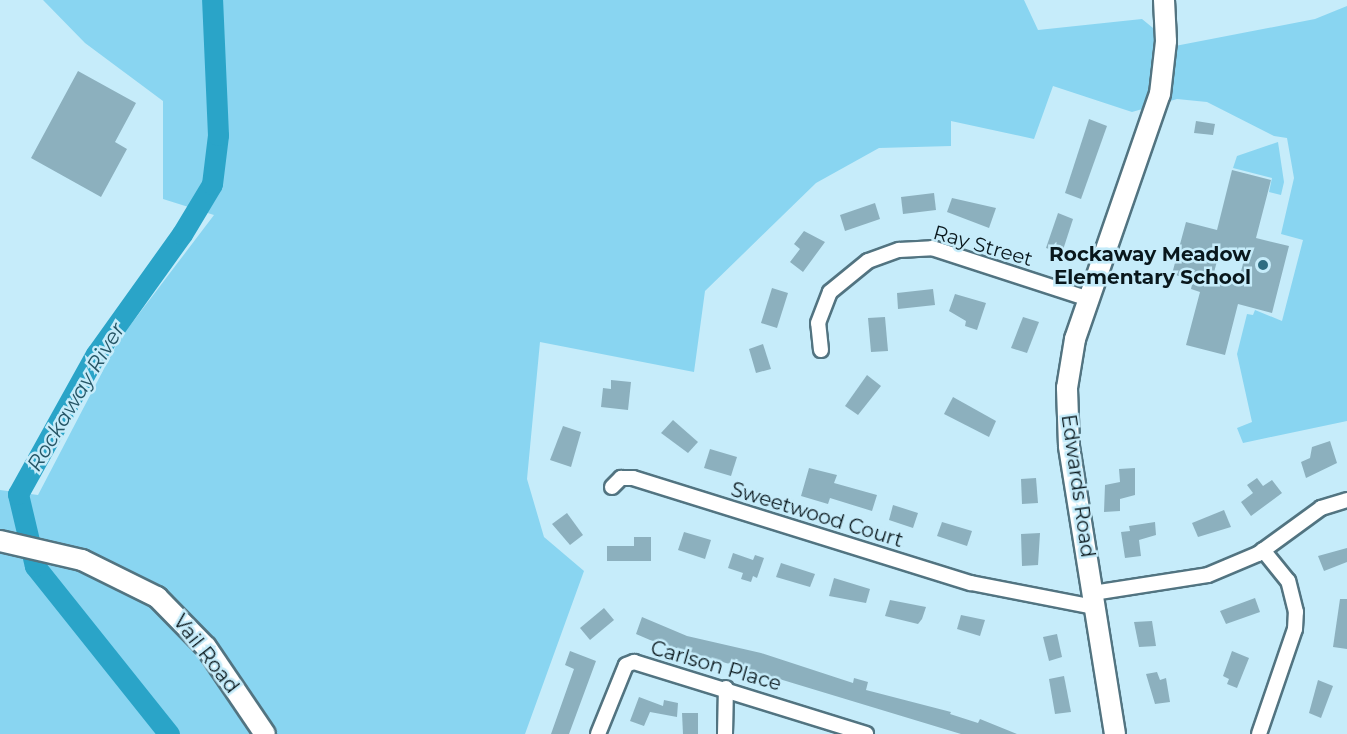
<!DOCTYPE html>
<html>
<head>
<meta charset="utf-8">
<style>
	body { margin:0 }
	#map { position:relative; width:1347px; height:734px; overflow:hidden; background:#c6ecfa; font-family:Montserrat,sans-serif }
	div>[style] { position:absolute }
	.green>* { inset:0; background:#89d5f1 }
	.river>* { height:21px; margin:-10.5px; padding:0 10.5px; transform-origin:10.5px; border-radius:10.5px; background:#2aa4c8 }
	.building>* { inset:0; background:#8cb0be }
	.roads { filter:drop-shadow(2px 0 #527481) drop-shadow(-2px 0 #527481) drop-shadow(0 2px #527481) drop-shadow(0 -2px #527481) }
	.street>* { height:14px; margin:-7px; padding:0 7px; transform-origin:7px; border-radius:7px; background:#fff }
	.secondary>* { height:20px; margin:-10px; padding:0 10px; transform-origin:10px; border-radius:10px; background:#fff }
	.dots>* { width:16px; height:16px; translate:-50% -50%; box-sizing:border-box; border:3px solid #c6ecfa; border-radius:50% }
	span { translate:-50% -50%; white-space:nowrap; text-align:center; line-height:1.15; -webkit-text-stroke:5px #c6ecfa; paint-order:stroke }
	.street-label { font-size:20px; color:#09171c }
	.poi-label { font-size:20px; color:#09171c; font-weight:700 }
	.right { translate:-100% -50%; text-align:right }
	.water-label { font-size:21px; color:#265565; font-style:italic }
</style>
</head>
<body>
<div id="map">
	<div class="green">
		<div style="clip-path:polygon(43px 0,1024px 0,1038px 30px,1142px 19px,1175px 46px,1315px 19px,1347px 6px,1347px 421px,1243px 443px,1237px 428px,1252px 422px,1237px 354px,1247px 314px,1253px 315px,1255px 310px,1282px 321px,1303px 240px,1281px 234px,1294px 178px,1287px 138px,1274px 136px,1207px 102px,1177px 99px,1132px 112px,1053px 86px,1034px 139px,951px 121px,951px 146px,879px 148px,816px 183px,705px 291px,694px 372px,540px 342px,527px 479px,544px 537px,584px 571px,525px 734px,0 734px,0 490px,38px 495px,119px 340px,214px 215px,163px 199px,163px 101px,85px 43px)"></div>
		<div style="clip-path:polygon(1278px 142px,1284px 182px,1281px 195px,1269px 192px,1272px 178px,1233px 168px,1237px 156px)"></div>
	</div>
	<div class="river">
		<div style="left:169px;top:734px;width:215px;rotate:-128.6deg"></div>
		<div style="left:35px;top:566px;width:74px;rotate:-103.3deg"></div>
		<div style="left:18px;top:494px;width:160px;rotate:-60.9deg"></div>
		<div style="left:96px;top:354px;width:148px;rotate:-54.4deg"></div>
		<div style="left:182px;top:234px;width:58px;rotate:-59deg"></div>
		<div style="left:212px;top:184px;width:49px;rotate:-83deg"></div>
		<div style="left:218px;top:135px;width:135px;rotate:-92.5deg"></div>
	</div>
	<div class="building">
		<div style="clip-path:polygon(78px 71px,136px 103px,115px 142px,127px 149px,101px 197px,31px 158px)"></div>
		<div style="clip-path:polygon(1089px 119px,1107px 126px,1081px 199px,1065px 193px)"></div>
		<div style="clip-path:polygon(1196px 121px,1215px 124px,1213px 135px,1194px 133px)"></div>
		<div style="clip-path:polygon(evenodd,1232px 170px,1271px 180px,1256px 238px,1289px 246px,1272px 313px,1238px 304px,1225px 355px,1186px 345px,1200px 292px,1191px 289px,1193px 280px,1172px 274px,1186px 222px,1217px 230px,1232px 170px,1220px 250px,1245px 256px,1238px 283px,1213px 276px,1220px 250px)"></div>
		<div style="clip-path:polygon(934px 193px,936px 210px,903px 214px,901px 197px)"></div>
		<div style="clip-path:polygon(952px 198px,996px 208px,989px 228px,947px 212px)"></div>
		<div style="clip-path:polygon(875px 203px,880px 219px,845px 231px,840px 215px)"></div>
		<div style="clip-path:polygon(1058px 213px,1073px 219px,1062px 253px,1046px 248px)"></div>
		<div style="clip-path:polygon(804px 231px,825px 242px,803px 272px,790px 262px,800px 249px,794px 244px)"></div>
		<div style="clip-path:polygon(772px 288px,788px 293px,777px 328px,761px 323px)"></div>
		<div style="clip-path:polygon(933px 289px,935px 305px,898px 309px,897px 293px)"></div>
		<div style="clip-path:polygon(955px 294px,986px 303px,977px 330px,965px 326px,966px 321px,949px 311px)"></div>
		<div style="clip-path:polygon(885px 317px,888px 351px,871px 352px,868px 318px)"></div>
		<div style="clip-path:polygon(1023px 317px,1039px 322px,1027px 353px,1011px 348px)"></div>
		<div style="clip-path:polygon(763px 344px,771px 369px,756px 373px,749px 349px)"></div>
		<div style="clip-path:polygon(867px 375px,881px 386px,858px 415px,845px 406px)"></div>
		<div style="clip-path:polygon(611px 380px,631px 382px,628px 410px,601px 407px,603px 388px,611px 389px)"></div>
		<div style="clip-path:polygon(953px 397px,996px 421px,989px 437px,944px 414px)"></div>
		<div style="clip-path:polygon(673px 420px,698px 442px,688px 453px,661px 433px)"></div>
		<div style="clip-path:polygon(563px 426px,581px 432px,571px 467px,550px 460px)"></div>
		<div style="clip-path:polygon(1330px 441px,1337px 463px,1306px 478px,1301px 462px,1310px 458px,1312px 447px)"></div>
		<div style="clip-path:polygon(710px 449px,737px 457px,731px 476px,704px 468px)"></div>
		<div style="clip-path:polygon(809px 468px,837px 475px,834px 483px,877px 495px,872px 511px,830px 498px,828px 504px,801px 496px)"></div>
		<div style="clip-path:polygon(1135px 468px,1135px 495px,1120px 499px,1120px 511px,1104px 512px,1105px 485px,1120px 482px,1119px 469px)"></div>
		<div style="clip-path:polygon(1036px 478px,1038px 503px,1022px 504px,1021px 479px)"></div>
		<div style="clip-path:polygon(1257px 478px,1263px 486px,1272px 480px,1282px 493px,1251px 516px,1241px 502px,1253px 493px,1247px 485px)"></div>
		<div style="clip-path:polygon(893px 505px,918px 513px,913px 528px,889px 520px)"></div>
		<div style="clip-path:polygon(1224px 510px,1231px 527px,1198px 537px,1192px 523px)"></div>
		<div style="clip-path:polygon(567px 513px,583px 535px,570px 545px,552px 524px)"></div>
		<div style="clip-path:polygon(942px 522px,972px 531px,967px 546px,937px 536px)"></div>
		<div style="clip-path:polygon(1155px 522px,1156px 535px,1139px 540px,1141px 556px,1125px 558px,1121px 532px,1130px 531px,1129px 526px)"></div>
		<div style="clip-path:polygon(684px 532px,711px 540px,705px 559px,678px 550px)"></div>
		<div style="clip-path:polygon(1040px 533px,1038px 565px,1022px 566px,1021px 534px)"></div>
		<div style="clip-path:polygon(634px 537px,651px 537px,651px 561px,607px 561px,607px 546px,634px 546px)"></div>
		<div style="clip-path:polygon(1347px 548px,1347px 562px,1324px 571px,1318px 556px)"></div>
		<div style="clip-path:polygon(733px 553px,753px 560px,755px 555px,764px 558px,757px 578px,753px 576px,751px 582px,741px 579px,743px 573px,728px 568px)"></div>
		<div style="clip-path:polygon(781px 563px,815px 574px,810px 587px,776px 577px)"></div>
		<div style="clip-path:polygon(834px 578px,870px 589px,866px 603px,829px 596px)"></div>
		<div style="clip-path:polygon(1255px 598px,1260px 612px,1226px 624px,1220px 611px)"></div>
		<div style="clip-path:polygon(1340px 599px,1347px 599px,1347px 649px,1333px 647px)"></div>
		<div style="clip-path:polygon(890px 600px,926px 607px,922px 619px,918px 624px,885px 616px)"></div>
		<div style="clip-path:polygon(604px 608px,614px 620px,590px 640px,580px 628px)"></div>
		<div style="clip-path:polygon(961px 615px,985px 620px,980px 636px,957px 629px)"></div>
		<div style="clip-path:polygon(642px 617px,687px 636px,761px 653px,853px 683px,854px 678px,868px 682px,866px 690px,951px 712px,950px 714px,978px 723px,980px 719px,1017px 734px,961px 734px,650px 640px,636px 634px)"></div>
		<div style="clip-path:polygon(1152px 621px,1156px 646px,1139px 647px,1134px 622px)"></div>
		<div style="clip-path:polygon(1057px 634px,1062px 657px,1049px 661px,1043px 637px)"></div>
		<div style="clip-path:polygon(570px 651px,596px 661px,569px 734px,551px 734px,574px 669px,565px 665px)"></div>
		<div style="clip-path:polygon(1232px 651px,1249px 658px,1237px 688px,1227px 684px,1229px 679px,1223px 676px)"></div>
		<div style="clip-path:polygon(1157px 672px,1160px 680px,1166px 678px,1170px 702px,1155px 704px,1146px 674px)"></div>
		<div style="clip-path:polygon(1064px 676px,1071px 712px,1055px 714px,1049px 679px)"></div>
		<div style="clip-path:polygon(1318px 680px,1333px 686px,1321px 718px,1309px 713px)"></div>
		<div style="clip-path:polygon(639px 697px,663px 706px,664px 700px,678px 703px,677px 717px,650px 712px,644px 726px,630px 721px)"></div>
		<div style="clip-path:polygon(682px 713px,698px 713px,698px 734px,683px 734px)"></div>
	</div>
	<div class="roads">
		<div class="street">
			<div style="left:821px;top:350px;width:27px;rotate:-96deg"></div>
			<div style="left:818px;top:323px;width:33px;rotate:-69deg"></div>
			<div style="left:830px;top:292px;width:49px;rotate:-39.2deg"></div>
			<div style="left:868px;top:261px;width:33px;rotate:-20deg"></div>
			<div style="left:899px;top:250px;width:33px;rotate:-3deg"></div>
			<div style="left:932px;top:248px;width:165px;rotate:18deg"></div>
			<div style="left:612px;top:487px;width:13px;rotate:-45deg"></div>
			<div style="left:621px;top:478px;width:12px"></div>
			<div style="left:633px;top:478px;width:354px;rotate:17.3deg"></div>
			<div style="left:971px;top:583px;width:126px;rotate:11deg"></div>
			<div style="left:1093px;top:593px;width:116px;rotate:-8.9deg"></div>
			<div style="left:1208px;top:575px;width:54px;rotate:-22.8deg"></div>
			<div style="left:1258px;top:554px;width:78px;rotate:-36.1deg"></div>
			<div style="left:1321px;top:508px;width:27px;rotate:-17deg"></div>
			<div style="left:598px;top:734px;width:74px;rotate:-67.9deg"></div>
			<div style="left:626px;top:665px;width:9px;rotate:-21deg"></div>
			<div style="left:634px;top:662px;width:243px;rotate:17.2deg"></div>
			<div style="left:725px;top:734px;width:46px;rotate:-88.8deg"></div>
			<div style="left:1259px;top:734px;width:111px;rotate:-71.1deg"></div>
			<div style="left:1295px;top:629px;width:17px;rotate:-87deg"></div>
			<div style="left:1296px;top:612px;width:32px;rotate:-104deg"></div>
			<div style="left:1288px;top:581px;width:40px;rotate:-129deg"></div>
		</div>
		<div class="secondary">
			<div style="left:0;top:541px;width:84px;rotate:13deg"></div>
			<div style="left:82px;top:560px;width:84px;rotate:26.3deg"></div>
			<div style="left:157px;top:597px;width:70px;rotate:45.6deg"></div>
			<div style="left:206px;top:647px;width:105px;rotate:55.9deg"></div>
			<div style="left:1115px;top:734px;width:292px;rotate:-99.1deg"></div>
			<div style="left:1069px;top:446px;width:58px;rotate:-92deg"></div>
			<div style="left:1067px;top:388px;width:50px;rotate:-80.7deg"></div>
			<div style="left:1075px;top:339px;width:259px;rotate:-70.9deg"></div>
			<div style="left:1160px;top:94px;width:53px;rotate:-83.5deg"></div>
			<div style="left:1166px;top:41px;width:41px;rotate:-92.8deg"></div>
		</div>
	</div>
	<div class="dots">
		<div style="left:1263px;top:265px;background:#2d6c81"></div>
	</div>
	<div class="street-label">
		<span style="left:983px;top:246px;rotate:16deg">Ray Street</span>
		<span style="left:1078px;top:486px;rotate:82deg">Edwards Road</span>
		<span style="left:817px;top:515px;rotate:17deg">Sweetwood Court</span>
		<span style="left:206px;top:654px;rotate:52deg">Vail Road</span>
		<span style="left:716px;top:666px;rotate:16deg">Carlson Place</span>
	</div>
	<div class="poi-label">
		<span class="right" style="left:1251px;top:266px">Rockaway Meadow<br>Elementary School</span>
	</div>
	<div class="water-label">
		<span style="left:76px;top:397px;rotate:-59deg">Rockaway River</span>
	</div>
</div>
</body>
</html>
